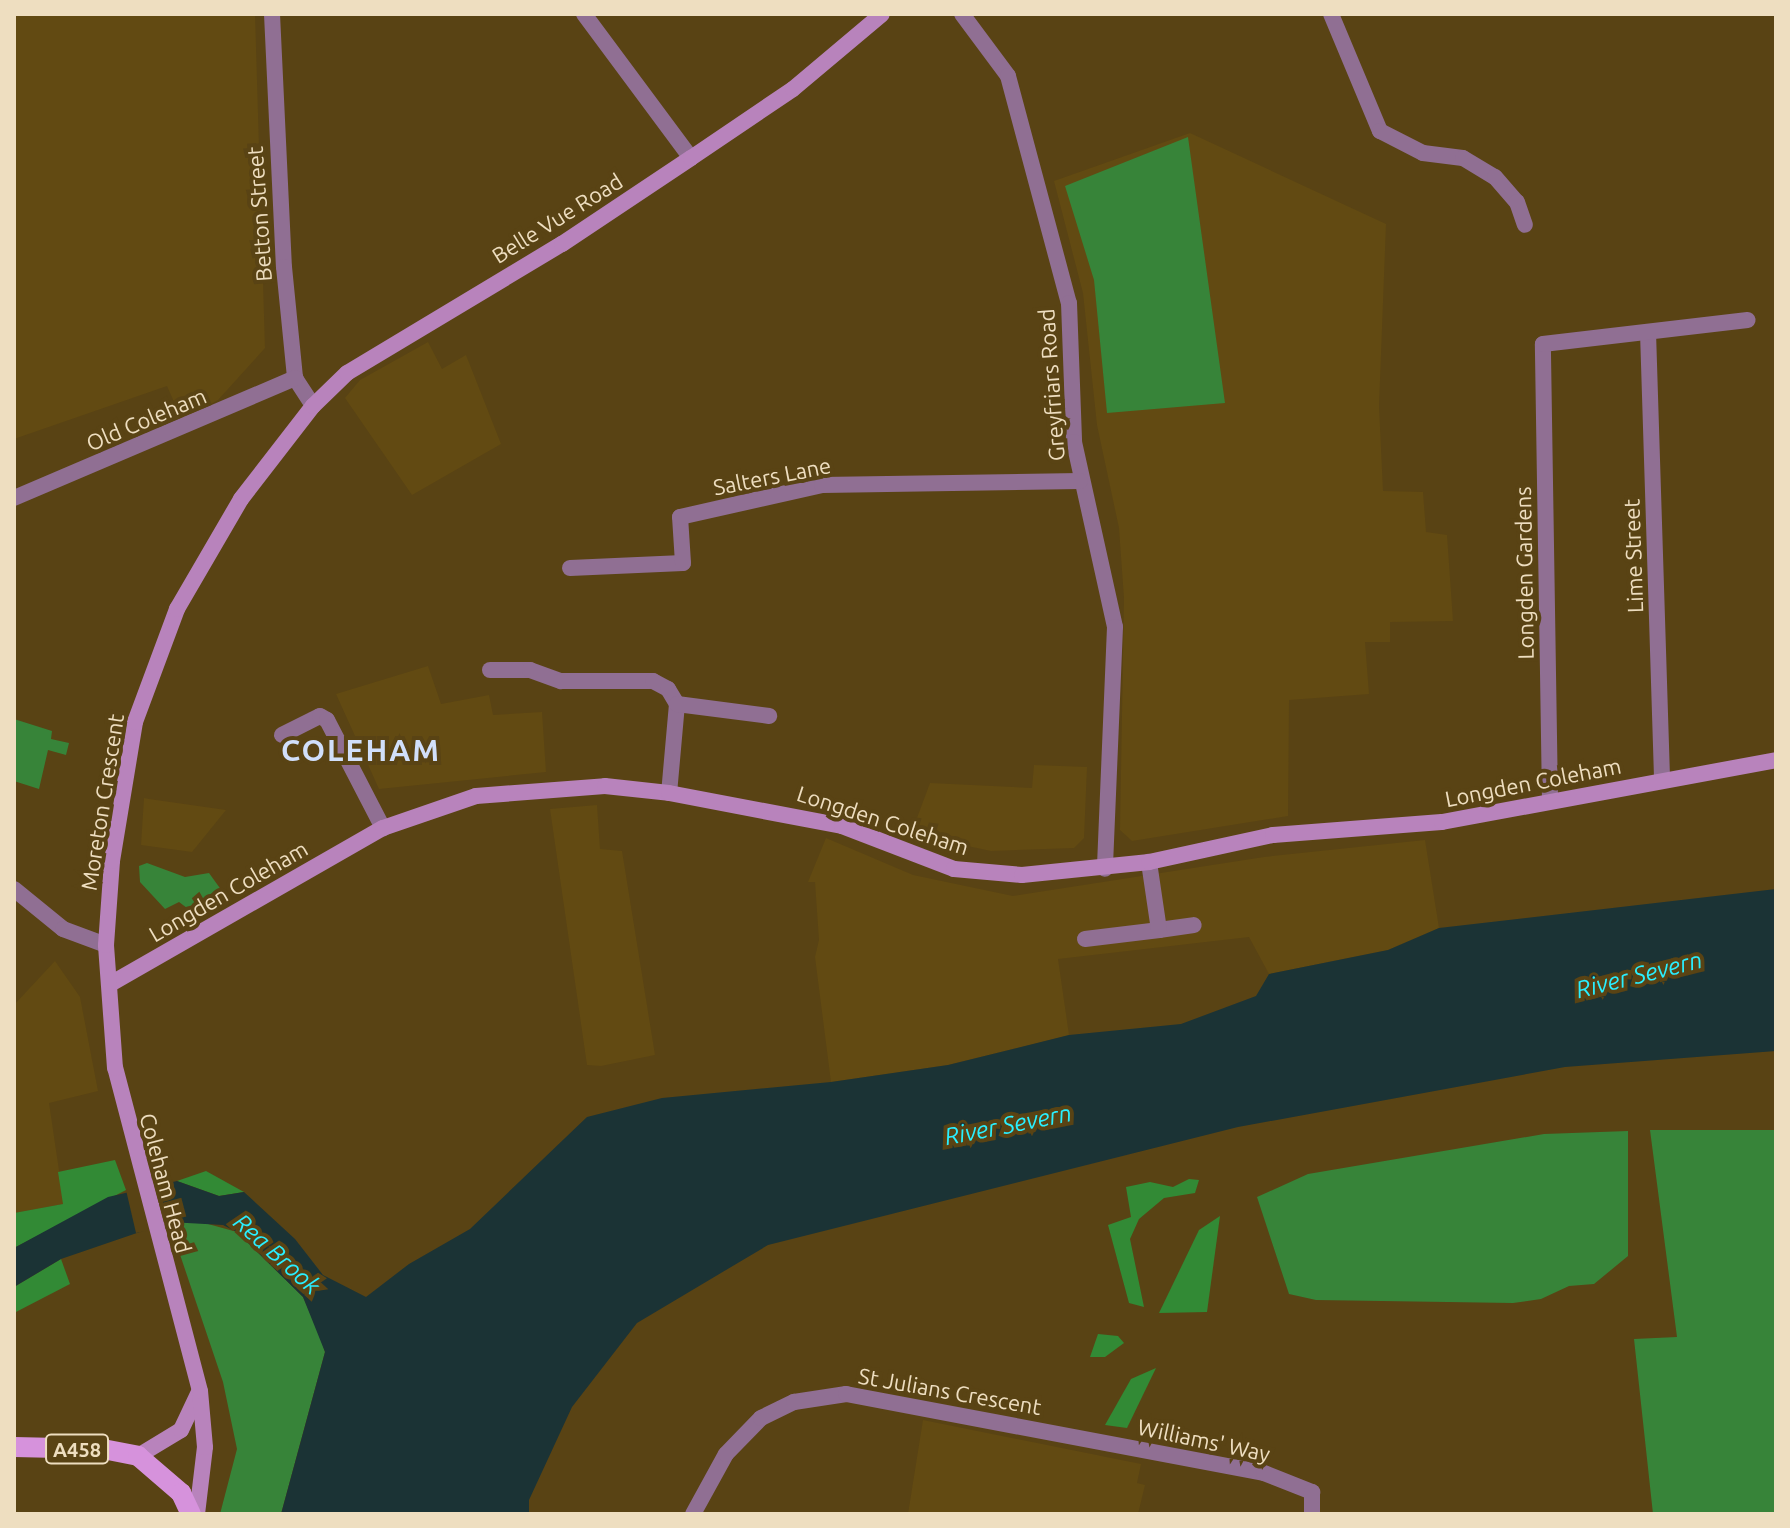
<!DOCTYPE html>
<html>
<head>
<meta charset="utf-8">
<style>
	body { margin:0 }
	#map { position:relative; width:1790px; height:1528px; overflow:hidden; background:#594314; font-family:Ubuntu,sans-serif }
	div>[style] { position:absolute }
	.built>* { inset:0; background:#624a12 }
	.green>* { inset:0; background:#378439 }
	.forest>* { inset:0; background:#328a35 }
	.water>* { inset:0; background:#1b3335 }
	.pier>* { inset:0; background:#594314 }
	.street>* { height:16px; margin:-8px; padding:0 8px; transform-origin:8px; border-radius:8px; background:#906f93 }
	.secondary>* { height:16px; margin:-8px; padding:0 8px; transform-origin:8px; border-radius:8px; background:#b883bc }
	.primary>* { height:20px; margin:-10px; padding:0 10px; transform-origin:10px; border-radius:10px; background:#d692dc }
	span { translate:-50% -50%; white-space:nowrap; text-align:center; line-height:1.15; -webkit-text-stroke:8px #594314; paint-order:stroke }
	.shield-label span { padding:2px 6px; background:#594314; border:2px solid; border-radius:6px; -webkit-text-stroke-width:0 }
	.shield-label { font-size:20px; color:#eedec0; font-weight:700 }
	.street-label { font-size:22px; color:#eedec0 }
	.water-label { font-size:24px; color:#29efff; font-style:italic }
	.district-label { font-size:30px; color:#d1dffa; font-weight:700; letter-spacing:2px }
	.frame { position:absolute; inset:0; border:16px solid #eedec0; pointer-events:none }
</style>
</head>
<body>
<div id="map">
	<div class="built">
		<div style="clip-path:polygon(14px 14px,255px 14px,265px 348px,218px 400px,182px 420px,167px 386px,14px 439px)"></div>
		<div style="clip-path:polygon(1190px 133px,1386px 224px,1379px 406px,1383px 491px,1423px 492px,1426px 532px,1447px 535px,1453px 621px,1390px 622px,1390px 642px,1365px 642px,1369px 694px,1289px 700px,1288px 816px,1132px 841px,1120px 830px,1124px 598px,1119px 528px,1097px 425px,1083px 293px,1054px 181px)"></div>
		<div style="clip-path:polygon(428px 342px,442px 369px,466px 355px,501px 444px,412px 495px,345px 398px,360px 380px)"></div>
		<div style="clip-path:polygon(428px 666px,441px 704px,489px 695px,493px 715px,542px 712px,546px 772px,379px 789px,336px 694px)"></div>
		<div style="clip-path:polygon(1034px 765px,1087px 767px,1084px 838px,1074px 848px,991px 851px,911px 834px,930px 783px,1032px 788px)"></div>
		<div style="clip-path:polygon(144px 798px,149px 799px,226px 810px,192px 852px,141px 845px)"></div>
		<div style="clip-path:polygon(597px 805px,600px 849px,622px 851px,655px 1055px,601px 1066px,587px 1065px,550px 809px)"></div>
		<div style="clip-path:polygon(826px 838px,913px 875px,1013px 896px,1264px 857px,1425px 840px,1439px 928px,1388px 950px,1269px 974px,1249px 937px,1058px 959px,1069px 1035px,948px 1065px,831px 1082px,815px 957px,819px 940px,815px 882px,808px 882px)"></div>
		<div style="clip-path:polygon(55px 961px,80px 997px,98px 1091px,49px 1103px,64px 1204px,14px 1213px,14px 1005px)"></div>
		<div style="clip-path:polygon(923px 1420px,1141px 1464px,1137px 1483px,1145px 1485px,1138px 1514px,908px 1514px)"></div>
	</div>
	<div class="green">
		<div style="clip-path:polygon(1188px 137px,1225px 403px,1107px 413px,1094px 280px,1065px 186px)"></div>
		<div style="clip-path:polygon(14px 719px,52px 731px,51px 739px,69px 743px,66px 755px,48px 750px,39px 789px,14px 781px)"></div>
		<div style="clip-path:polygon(147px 863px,185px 877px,209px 873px,222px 891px,191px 911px,179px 902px,165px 909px,140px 882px,139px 866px)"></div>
		<div style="clip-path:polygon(1650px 1130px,1776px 1130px,1776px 1514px,1653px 1514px,1634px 1339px,1677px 1337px)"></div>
		<div style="clip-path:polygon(1628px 1131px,1628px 1256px,1594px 1284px,1569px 1286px,1541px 1299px,1513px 1303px,1316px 1300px,1289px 1294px,1257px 1197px,1308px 1174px,1544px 1134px)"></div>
		<div style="clip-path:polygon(190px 1219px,237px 1232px,303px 1297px,320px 1336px,325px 1352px,281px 1514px,220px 1514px,237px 1449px,223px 1382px,169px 1222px)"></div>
	</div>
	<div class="forest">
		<div style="clip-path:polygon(115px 1160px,126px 1190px,14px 1248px,14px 1213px,63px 1204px,58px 1172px)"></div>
		<div style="clip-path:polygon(206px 1171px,244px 1192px,219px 1196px,177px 1181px)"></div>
		<div style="clip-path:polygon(1189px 1179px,1199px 1180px,1195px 1193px,1164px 1198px,1139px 1219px,1130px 1239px,1144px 1307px,1129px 1303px,1108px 1225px,1131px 1217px,1126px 1187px,1150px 1182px,1173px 1187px)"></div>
		<div style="clip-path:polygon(1220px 1216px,1207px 1312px,1159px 1313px,1199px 1230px)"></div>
		<div style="clip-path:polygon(61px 1259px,70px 1284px,14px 1313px,14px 1287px)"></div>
		<div style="clip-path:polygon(1098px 1334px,1118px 1336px,1124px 1343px,1105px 1357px,1090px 1357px)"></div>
		<div style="clip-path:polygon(1156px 1368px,1127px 1428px,1105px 1425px,1131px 1379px)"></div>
	</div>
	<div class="water">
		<div style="clip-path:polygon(1776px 889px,1776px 1051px,1565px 1067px,1238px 1127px,768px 1245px,637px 1323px,572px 1407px,529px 1500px,529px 1514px,281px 1514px,325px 1352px,303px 1297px,237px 1232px,223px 1225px,169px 1222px,61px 1259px,14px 1287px,14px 1248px,108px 1197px,177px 1181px,219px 1196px,244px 1192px,295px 1239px,323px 1275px,366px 1297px,409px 1264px,470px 1229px,587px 1117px,662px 1098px,831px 1082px,948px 1065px,1069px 1035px,1181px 1024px,1256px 996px,1269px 974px,1388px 950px,1439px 928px)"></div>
	</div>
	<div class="pier">
		<div style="clip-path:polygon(157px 1185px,171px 1226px,136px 1233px,126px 1190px)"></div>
	</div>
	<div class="street">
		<div style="left:272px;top:14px;width:253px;rotate:87.3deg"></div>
		<div style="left:284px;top:267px;width:112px;rotate:84.3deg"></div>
		<div style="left:295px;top:378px;width:33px;rotate:57deg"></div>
		<div style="left:584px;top:14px;width:179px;rotate:53.4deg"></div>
		<div style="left:962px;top:14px;width:77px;rotate:53.4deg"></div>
		<div style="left:1008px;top:76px;width:235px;rotate:75deg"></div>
		<div style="left:1069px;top:303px;width:139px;rotate:87.9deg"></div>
		<div style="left:1074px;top:442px;width:189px;rotate:77.5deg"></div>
		<div style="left:1115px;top:627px;width:242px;rotate:92.4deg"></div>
		<div style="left:1331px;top:14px;width:127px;rotate:67.3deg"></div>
		<div style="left:1380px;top:131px;width:48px;rotate:27.1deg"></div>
		<div style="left:1423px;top:153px;width:40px;rotate:7.1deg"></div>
		<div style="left:1463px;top:158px;width:37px;rotate:31deg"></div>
		<div style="left:1495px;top:177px;width:33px;rotate:49deg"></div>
		<div style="left:1517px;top:202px;width:24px;rotate:71deg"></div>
		<div style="left:1648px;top:332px;width:447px;rotate:88.2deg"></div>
		<div style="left:14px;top:498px;width:306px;rotate:-23.1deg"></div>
		<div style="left:570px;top:568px;width:113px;rotate:-2.5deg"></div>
		<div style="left:683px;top:563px;width:46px;rotate:-93.7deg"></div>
		<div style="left:680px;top:517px;width:146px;rotate:-12.7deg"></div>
		<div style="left:822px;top:485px;width:258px;rotate:-0.9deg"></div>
		<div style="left:490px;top:670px;width:40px"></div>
		<div style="left:530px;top:670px;width:33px;rotate:20deg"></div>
		<div style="left:561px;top:681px;width:92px"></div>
		<div style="left:653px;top:681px;width:17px;rotate:28deg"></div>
		<div style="left:668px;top:689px;width:17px;rotate:59deg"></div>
		<div style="left:677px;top:704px;width:89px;rotate:95.1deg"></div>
		<div style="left:677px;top:704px;width:93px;rotate:7.4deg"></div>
		<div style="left:282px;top:735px;width:42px;rotate:-26.6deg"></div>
		<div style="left:320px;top:716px;width:8px;rotate:30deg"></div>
		<div style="left:327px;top:720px;width:122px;rotate:62.6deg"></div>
		<div style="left:1550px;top:800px;width:456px;rotate:-90.9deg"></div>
		<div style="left:1543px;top:344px;width:206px;rotate:-6.7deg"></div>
		<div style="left:14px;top:889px;width:63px;rotate:39.2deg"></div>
		<div style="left:63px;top:929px;width:46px;rotate:20.4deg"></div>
		<div style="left:1159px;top:930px;width:35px;rotate:-8deg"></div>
		<div style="left:1085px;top:939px;width:75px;rotate:-6.9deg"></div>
		<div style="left:1159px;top:930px;width:69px;rotate:-98.4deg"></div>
		<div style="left:693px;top:1514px;width:68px;rotate:-61.2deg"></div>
		<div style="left:726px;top:1454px;width:50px;rotate:-45.8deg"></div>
		<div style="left:761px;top:1418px;width:37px;rotate:-26deg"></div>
		<div style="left:794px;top:1402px;width:53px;rotate:-8.7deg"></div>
		<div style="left:846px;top:1394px;width:425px;rotate:10.7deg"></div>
		<div style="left:1264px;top:1473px;width:52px;rotate:21.6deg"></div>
		<div style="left:1312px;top:1492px;width:22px;rotate:90deg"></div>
	</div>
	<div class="secondary">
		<div style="left:112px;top:983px;width:312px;rotate:-29.8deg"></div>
		<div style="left:383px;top:828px;width:98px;rotate:-19deg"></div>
		<div style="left:476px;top:796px;width:129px;rotate:-4.4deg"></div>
		<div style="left:605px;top:786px;width:64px;rotate:6.2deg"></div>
		<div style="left:669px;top:793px;width:176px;rotate:10.8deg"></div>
		<div style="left:842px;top:826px;width:120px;rotate:21deg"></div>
		<div style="left:954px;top:869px;width:68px;rotate:5deg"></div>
		<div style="left:1022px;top:875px;width:128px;rotate:-5.8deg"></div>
		<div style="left:1149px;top:862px;width:127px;rotate:-12.3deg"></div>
		<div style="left:1273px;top:835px;width:169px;rotate:-4.4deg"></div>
		<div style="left:1442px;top:822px;width:340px;rotate:-10.5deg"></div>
		<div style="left:138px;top:1456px;width:50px;rotate:-31.2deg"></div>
		<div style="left:181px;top:1430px;width:42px;rotate:-64.7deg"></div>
		<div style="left:197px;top:1514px;width:67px;rotate:-83.2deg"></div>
		<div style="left:205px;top:1447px;width:56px;rotate:-95.1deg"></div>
		<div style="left:200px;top:1391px;width:334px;rotate:-104.7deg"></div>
		<div style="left:115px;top:1068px;width:123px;rotate:-94.2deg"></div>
		<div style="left:106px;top:945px;width:84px;rotate:-85.9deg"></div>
		<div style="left:112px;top:861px;width:141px;rotate:-80.6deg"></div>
		<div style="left:135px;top:722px;width:121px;rotate:-69.6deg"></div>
		<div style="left:177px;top:609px;width:127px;rotate:-59.8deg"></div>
		<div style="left:241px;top:499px;width:118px;rotate:-52.3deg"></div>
		<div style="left:313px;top:406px;width:47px;rotate:-44.1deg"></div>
		<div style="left:347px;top:373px;width:251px;rotate:-31deg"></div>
		<div style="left:562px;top:244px;width:155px;rotate:-33.7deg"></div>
		<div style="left:691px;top:158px;width:123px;rotate:-34.1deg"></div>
		<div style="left:793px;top:89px;width:116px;rotate:-40.1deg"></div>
	</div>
	<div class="primary">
		<div style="left:14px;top:1447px;width:89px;rotate:1.3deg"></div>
		<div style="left:103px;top:1449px;width:36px;rotate:11deg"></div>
		<div style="left:138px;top:1456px;width:57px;rotate:40.7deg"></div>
		<div style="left:181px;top:1493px;width:23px;rotate:65deg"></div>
	</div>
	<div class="shield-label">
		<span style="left:77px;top:1449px">A458</span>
	</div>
	<div class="street-label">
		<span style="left:259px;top:214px;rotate:-94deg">Betton Street</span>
		<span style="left:557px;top:218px;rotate:-32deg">Belle Vue Road</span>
		<span style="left:1051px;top:385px;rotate:-94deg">Greyfriars Road</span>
		<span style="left:146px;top:419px;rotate:-23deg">Old Coleham</span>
		<span style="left:772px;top:476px;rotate:-11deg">Salters Lane</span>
		<span style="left:1633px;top:556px;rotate:-92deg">Lime Street</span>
		<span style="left:1524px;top:573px;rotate:-91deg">Longden Gardens</span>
		<span style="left:1533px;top:782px;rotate:-11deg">Longden Coleham</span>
		<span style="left:102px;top:802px;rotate:-81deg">Moreton Crescent</span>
		<span style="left:883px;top:820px;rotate:18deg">Longden Coleham</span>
		<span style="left:228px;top:891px;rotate:-30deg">Longden Coleham</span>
		<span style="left:166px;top:1183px;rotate:75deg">Coleham Head</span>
		<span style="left:950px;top:1391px;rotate:10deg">St Julians Crescent</span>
		<span style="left:1204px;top:1440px;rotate:12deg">Williams' Way</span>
	</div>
	<div class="water-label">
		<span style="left:1639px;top:975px;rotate:-14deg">River Severn</span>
		<span style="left:1008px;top:1125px;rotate:-11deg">River Severn</span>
		<span style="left:277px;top:1254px;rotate:42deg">Rea Brook</span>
	</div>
	<div class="district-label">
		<span style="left:361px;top:750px">COLEHAM</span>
	</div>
	<div class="frame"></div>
</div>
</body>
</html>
